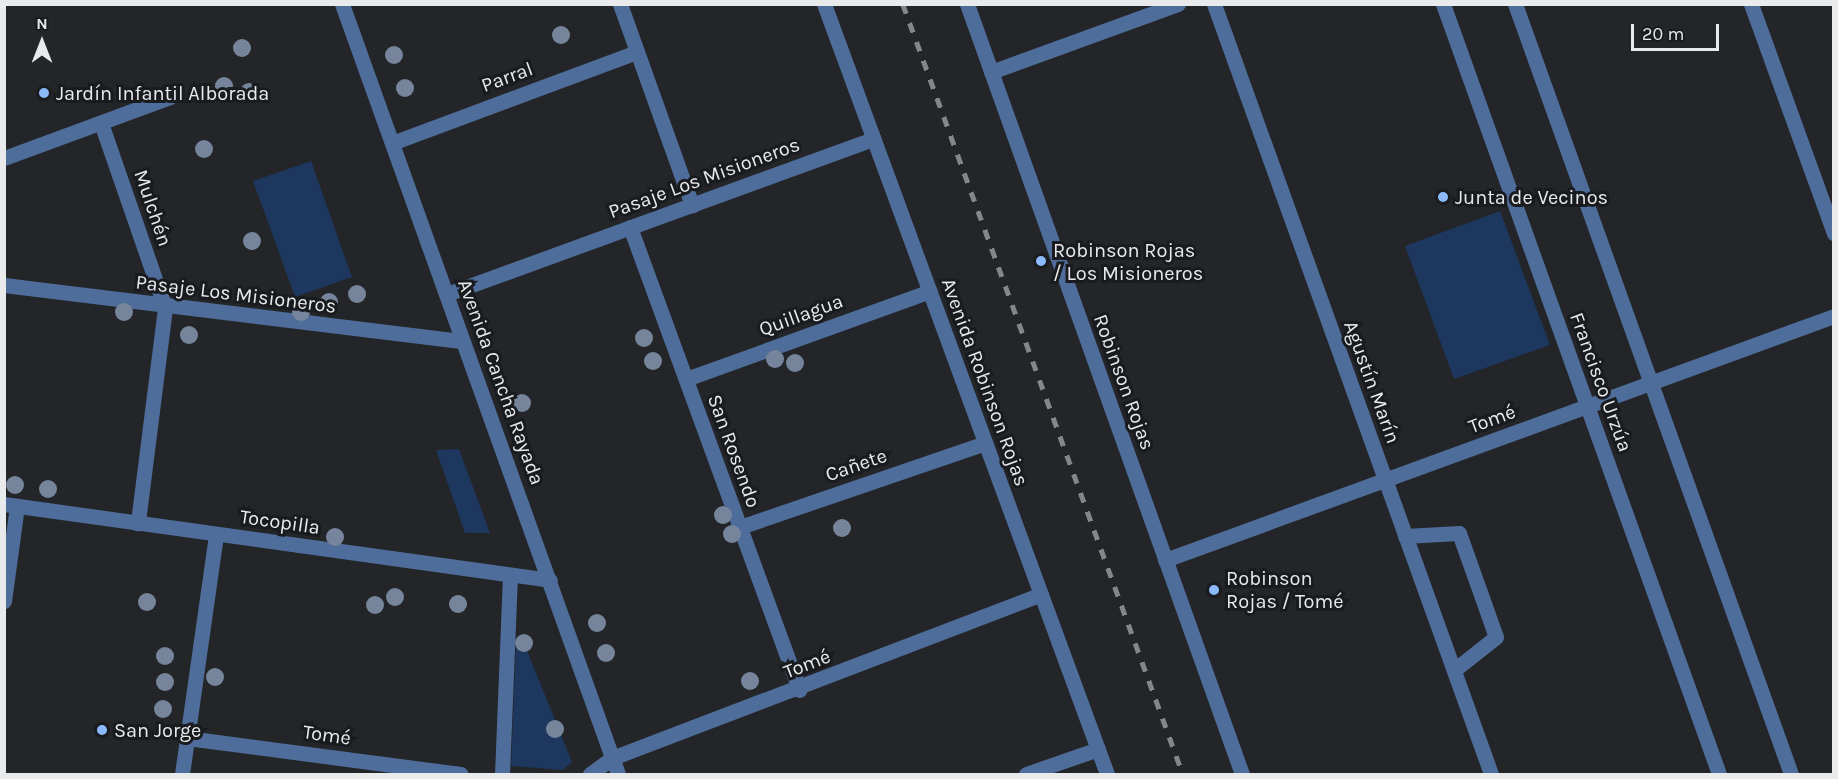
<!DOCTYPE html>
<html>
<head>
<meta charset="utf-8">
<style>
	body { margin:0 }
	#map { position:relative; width:1838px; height:779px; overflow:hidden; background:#232528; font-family:Karla,sans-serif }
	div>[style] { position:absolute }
	.green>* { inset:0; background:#1d375f }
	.minor>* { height:15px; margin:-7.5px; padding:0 7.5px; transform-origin:7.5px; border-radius:7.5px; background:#4f6d9a }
	.rail>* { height:4.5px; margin-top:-2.25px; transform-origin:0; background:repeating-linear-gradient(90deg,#848688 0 10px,transparent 0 20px) }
	.trees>* { width:18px; height:18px; margin:-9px; border-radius:50%; background:#76859b }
	.dots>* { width:16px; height:16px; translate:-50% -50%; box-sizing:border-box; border:3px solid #191b1f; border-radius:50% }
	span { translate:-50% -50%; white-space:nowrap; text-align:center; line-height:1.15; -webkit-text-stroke:6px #191b1f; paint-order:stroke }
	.street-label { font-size:20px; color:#e8eaec }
	.poi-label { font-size:20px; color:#e8eaec }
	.left { translate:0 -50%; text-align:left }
	.frame { position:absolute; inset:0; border:6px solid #e8eaec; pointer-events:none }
	.north { position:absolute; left:12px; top:12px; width:60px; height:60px; -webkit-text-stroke:4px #191b1f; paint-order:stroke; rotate:0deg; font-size:16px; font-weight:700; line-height:24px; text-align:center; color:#e8eaec }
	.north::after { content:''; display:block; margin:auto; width:21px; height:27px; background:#e8eaec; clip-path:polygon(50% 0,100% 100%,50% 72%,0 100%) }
	.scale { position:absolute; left:1631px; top:24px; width:88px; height:27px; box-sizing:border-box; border:3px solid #e8eaec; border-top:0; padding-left:8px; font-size:18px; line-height:21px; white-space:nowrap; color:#e8eaec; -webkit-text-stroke:4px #191b1f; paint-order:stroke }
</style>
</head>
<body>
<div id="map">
	<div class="green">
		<div style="clip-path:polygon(311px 161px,352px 277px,295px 297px,253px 181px)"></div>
		<div style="clip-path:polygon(1500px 211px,1550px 345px,1454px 379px,1405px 246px)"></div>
		<div style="clip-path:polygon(459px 449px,490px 533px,465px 533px,436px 450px)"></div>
		<div style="clip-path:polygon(522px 638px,572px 762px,563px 770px,511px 766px,516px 644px)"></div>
	</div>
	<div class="minor">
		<div style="left:342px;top:4px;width:818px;rotate:70.28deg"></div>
		<div style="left:620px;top:4px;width:214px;rotate:70.3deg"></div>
		<div style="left:824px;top:4px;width:820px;rotate:69.82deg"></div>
		<div style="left:967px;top:4px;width:818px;rotate:70.35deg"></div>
		<div style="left:1214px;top:4px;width:818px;rotate:70.21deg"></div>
		<div style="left:1443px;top:4px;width:818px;rotate:70.28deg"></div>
		<div style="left:1515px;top:4px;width:818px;rotate:70.28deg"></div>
		<div style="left:1751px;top:4px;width:244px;rotate:70.1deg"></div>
		<div style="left:991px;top:72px;width:199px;rotate:-20deg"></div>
		<div style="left:101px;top:123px;width:196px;rotate:70.9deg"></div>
		<div style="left:165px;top:308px;width:217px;rotate:97.2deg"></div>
		<div style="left:392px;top:143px;width:261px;rotate:-20.4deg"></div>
		<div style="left:4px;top:158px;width:177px;rotate:-20.2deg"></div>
		<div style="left:630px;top:227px;width:493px;rotate:69.9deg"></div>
		<div style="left:4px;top:285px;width:462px;rotate:7deg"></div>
		<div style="left:447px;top:294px;width:454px;rotate:-20deg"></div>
		<div style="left:686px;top:379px;width:259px;rotate:-19.8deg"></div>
		<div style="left:4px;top:504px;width:551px;rotate:7.92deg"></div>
		<div style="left:740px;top:527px;width:259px;rotate:-18.9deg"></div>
		<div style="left:1405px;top:536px;width:54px;rotate:-3.2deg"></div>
		<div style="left:1459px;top:533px;width:110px;rotate:70.4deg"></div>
		<div style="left:1496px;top:637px;width:53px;rotate:141.8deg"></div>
		<div style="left:1165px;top:560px;width:712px;rotate:-20.04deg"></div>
		<div style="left:4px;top:601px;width:96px;rotate:-82.2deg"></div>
		<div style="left:187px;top:738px;width:276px;rotate:7.5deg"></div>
		<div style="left:182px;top:774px;width:242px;rotate:-81.9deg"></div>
		<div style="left:502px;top:774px;width:199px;rotate:-87.7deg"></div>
		<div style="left:590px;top:774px;width:27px;rotate:-36deg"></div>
		<div style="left:612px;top:758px;width:459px;rotate:-20.9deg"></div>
		<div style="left:1026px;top:774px;width:76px;rotate:-19.1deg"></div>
	</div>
	<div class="rail">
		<div style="left:903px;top:4px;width:819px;rotate:70.02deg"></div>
	</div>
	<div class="trees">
		<div style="left:561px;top:35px"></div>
		<div style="left:242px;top:48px"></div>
		<div style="left:394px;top:55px"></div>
		<div style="left:224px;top:86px"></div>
		<div style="left:405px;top:88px"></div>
		<div style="left:249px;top:92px"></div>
		<div style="left:204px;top:149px"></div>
		<div style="left:252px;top:241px"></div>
		<div style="left:357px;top:294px"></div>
		<div style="left:329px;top:302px"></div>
		<div style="left:124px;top:312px"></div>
		<div style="left:301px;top:312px"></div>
		<div style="left:189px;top:335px"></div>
		<div style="left:644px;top:338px"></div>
		<div style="left:775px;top:359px"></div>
		<div style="left:653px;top:361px"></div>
		<div style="left:795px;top:363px"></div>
		<div style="left:522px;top:403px"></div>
		<div style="left:15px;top:485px"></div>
		<div style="left:48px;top:489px"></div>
		<div style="left:723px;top:515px"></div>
		<div style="left:842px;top:528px"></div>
		<div style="left:732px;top:534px"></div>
		<div style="left:335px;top:537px"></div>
		<div style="left:395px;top:597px"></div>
		<div style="left:147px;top:602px"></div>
		<div style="left:458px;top:604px"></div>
		<div style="left:375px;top:605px"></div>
		<div style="left:597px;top:623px"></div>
		<div style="left:524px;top:643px"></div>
		<div style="left:606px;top:653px"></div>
		<div style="left:165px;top:656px"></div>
		<div style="left:215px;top:677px"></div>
		<div style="left:750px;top:681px"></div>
		<div style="left:165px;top:682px"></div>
		<div style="left:163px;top:709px"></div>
		<div style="left:555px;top:729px"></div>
	</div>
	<div class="dots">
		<div style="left:44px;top:93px;background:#8cb9fc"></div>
		<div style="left:1443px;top:197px;background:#8cb9fc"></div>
		<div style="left:1041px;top:261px;background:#8cb9fc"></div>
		<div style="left:1214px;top:590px;background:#8cb9fc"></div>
		<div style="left:102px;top:730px;background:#8cb9fc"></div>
	</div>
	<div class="street-label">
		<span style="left:507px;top:77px;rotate:-20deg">Parral</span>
		<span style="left:704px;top:178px;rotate:-20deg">Pasaje Los Misioneros</span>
		<span style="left:153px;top:208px;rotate:71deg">Mulchén</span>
		<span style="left:236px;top:294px;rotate:7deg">Pasaje Los Misioneros</span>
		<span style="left:801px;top:315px;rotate:-20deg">Quillagua</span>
		<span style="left:501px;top:382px;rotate:70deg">Avenida Cancha Rayada</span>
		<span style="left:985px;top:382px;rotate:70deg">Avenida Robinson Rojas</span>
		<span style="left:1124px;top:382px;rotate:70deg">Robinson Rojas</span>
		<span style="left:1372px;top:382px;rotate:70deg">Agustín Marín</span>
		<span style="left:1601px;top:382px;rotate:70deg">Francisco Urzúa</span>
		<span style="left:1492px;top:419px;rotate:-20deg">Tomé</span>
		<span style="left:734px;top:451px;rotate:70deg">San Rosendo</span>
		<span style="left:856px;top:465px;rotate:-19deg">Cañete</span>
		<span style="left:280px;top:522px;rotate:8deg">Tocopilla</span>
		<span style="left:807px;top:664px;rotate:-21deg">Tomé</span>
		<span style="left:327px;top:735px;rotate:8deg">Tomé</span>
	</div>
	<div class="poi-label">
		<span class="left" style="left:56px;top:93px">Jardín Infantil Alborada</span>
		<span class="left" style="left:1455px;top:197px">Junta de Vecinos</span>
		<span class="left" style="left:1053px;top:262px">Robinson Rojas<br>/ Los Misioneros</span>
		<span class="left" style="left:1226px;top:590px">Robinson<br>Rojas / Tomé</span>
		<span class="left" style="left:114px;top:730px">San Jorge</span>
	</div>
	<div class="frame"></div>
	<div class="north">N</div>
	<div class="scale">20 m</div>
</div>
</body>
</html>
